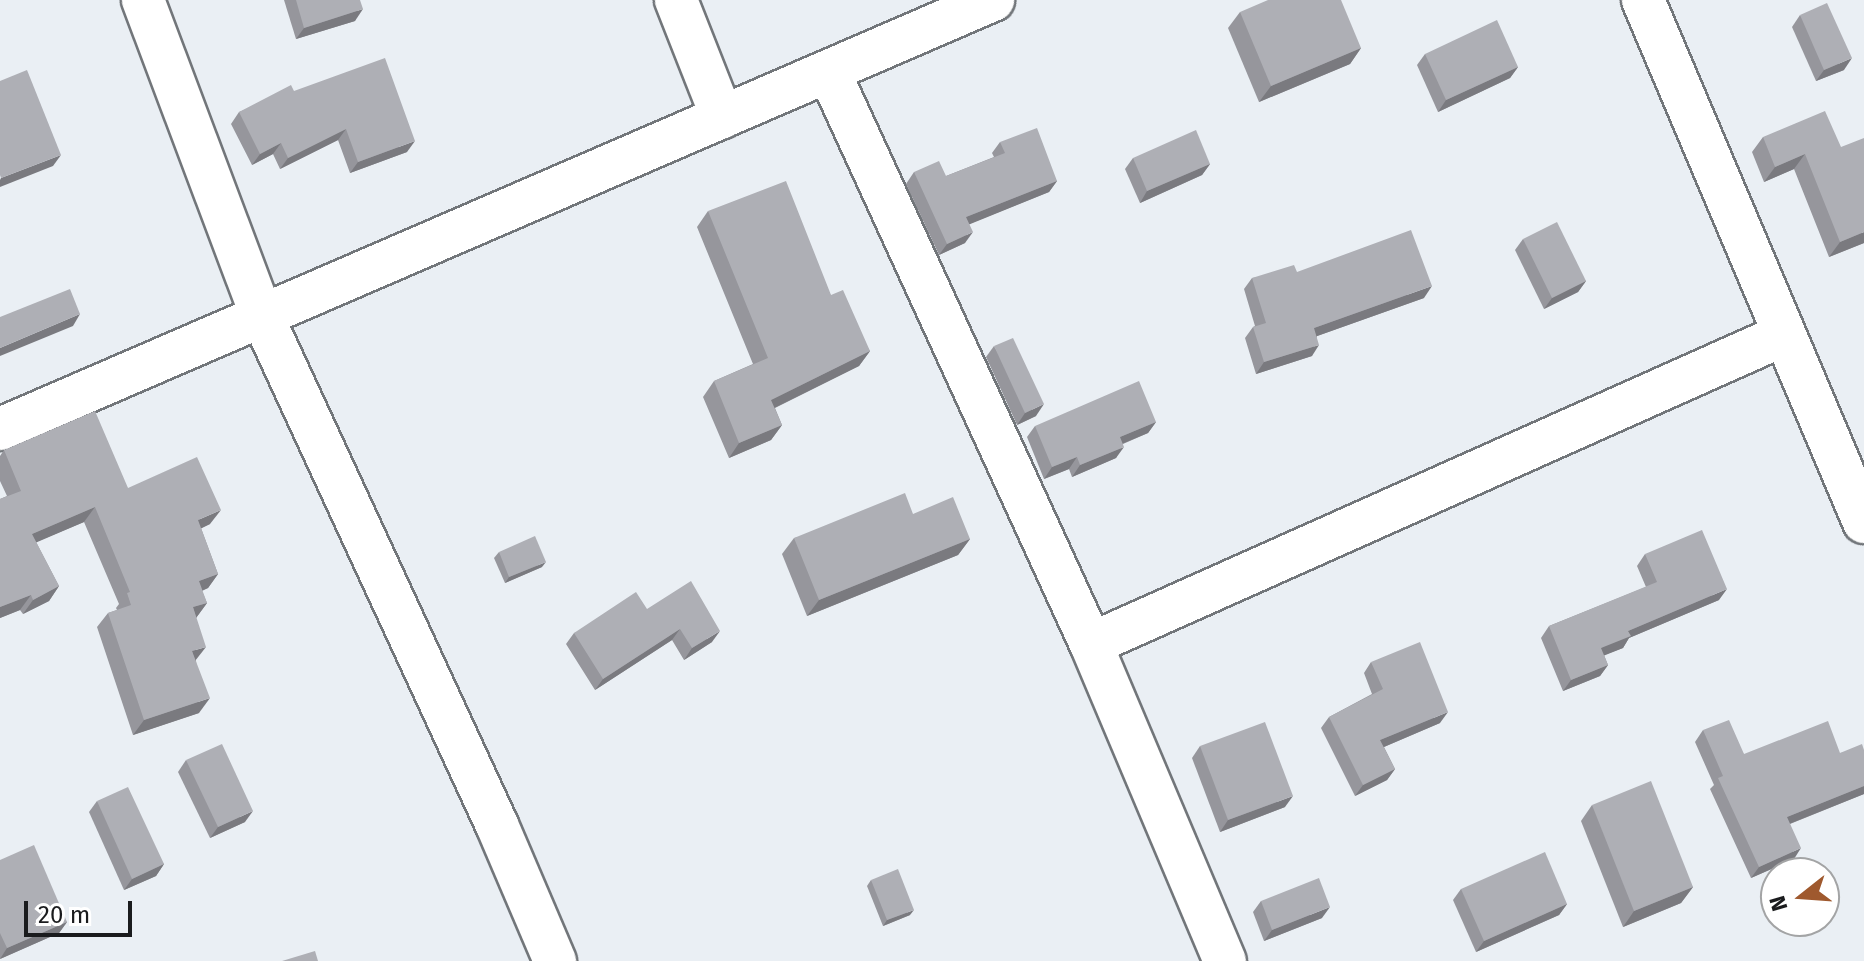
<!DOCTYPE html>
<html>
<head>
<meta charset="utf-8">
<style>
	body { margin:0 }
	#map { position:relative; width:1864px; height:961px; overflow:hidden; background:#eaeff4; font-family:"Fira Sans",sans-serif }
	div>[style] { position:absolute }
	.roads { filter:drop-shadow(2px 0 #72767a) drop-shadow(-2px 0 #72767a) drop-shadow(0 2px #72767a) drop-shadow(0 -2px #72767a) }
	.street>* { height:42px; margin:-21px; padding:0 21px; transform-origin:21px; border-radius:21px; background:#fff }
	.wall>* { inset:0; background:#96969c }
	.shaded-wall>* { inset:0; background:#7a7a7f }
	.building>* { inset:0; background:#aeafb5 }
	span { translate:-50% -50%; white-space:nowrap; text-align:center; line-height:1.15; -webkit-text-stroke:7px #fff; paint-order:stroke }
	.north { position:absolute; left:1760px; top:857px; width:80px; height:80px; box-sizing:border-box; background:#fff; border:2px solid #a3a4a5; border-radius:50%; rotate:253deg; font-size:22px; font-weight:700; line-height:32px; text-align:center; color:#1a1b1d }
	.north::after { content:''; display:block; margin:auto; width:28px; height:36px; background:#9f592e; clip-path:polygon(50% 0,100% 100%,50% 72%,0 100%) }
	.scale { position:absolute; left:24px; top:901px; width:108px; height:36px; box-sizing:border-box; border:4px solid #1a1b1d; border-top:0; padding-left:10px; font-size:24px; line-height:28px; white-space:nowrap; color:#1a1b1d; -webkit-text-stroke:6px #fff; paint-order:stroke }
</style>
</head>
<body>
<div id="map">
	<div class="roads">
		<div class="street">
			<div style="left:143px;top:0;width:338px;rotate:69.4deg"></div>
			<div style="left:262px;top:316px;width:561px;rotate:65.22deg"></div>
			<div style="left:497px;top:825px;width:148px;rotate:66.9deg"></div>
			<div style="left:676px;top:0;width:126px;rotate:68.5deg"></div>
			<div style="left:1643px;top:0;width:567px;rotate:67.05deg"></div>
			<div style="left:829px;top:72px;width:629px;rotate:65.39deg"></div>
			<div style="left:1091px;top:644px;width:344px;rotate:67.1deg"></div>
			<div style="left:0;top:429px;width:1082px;rotate:-23.37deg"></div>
			<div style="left:1091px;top:644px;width:758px;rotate:-24.06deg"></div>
		</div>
	</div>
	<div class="wall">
		<div style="clip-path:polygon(284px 0,360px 0,355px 21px,296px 39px)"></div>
		<div style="clip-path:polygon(1240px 12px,1361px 48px,1350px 64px,1259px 102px,1228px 28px)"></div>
		<div style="clip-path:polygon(1800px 15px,1844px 70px,1816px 81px,1792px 27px)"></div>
		<div style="clip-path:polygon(1425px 54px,1518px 67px,1510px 78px,1438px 112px,1417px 65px)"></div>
		<div style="clip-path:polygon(294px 91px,407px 152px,350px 173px,338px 140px,280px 169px,273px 154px,252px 165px,231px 124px,239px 112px)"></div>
		<div style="clip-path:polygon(1763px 137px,1841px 147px,1864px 243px,1829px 257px,1794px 169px,1764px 182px,1752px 152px)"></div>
		<div style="clip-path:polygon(1000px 142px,1057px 181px,1049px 192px,969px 224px,965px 243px,939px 255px,906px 184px,914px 172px,946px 176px,994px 157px,992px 153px)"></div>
		<div style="clip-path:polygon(1133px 158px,1210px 164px,1202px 175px,1140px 203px,1125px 169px)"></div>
		<div style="clip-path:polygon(708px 211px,831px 295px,870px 351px,859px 366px,775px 408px,782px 425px,771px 440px,729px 458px,703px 397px,714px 381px,753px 364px,697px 227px)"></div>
		<div style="clip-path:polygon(1523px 239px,1586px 281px,1578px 292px,1544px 309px,1515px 250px)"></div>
		<div style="clip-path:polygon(1297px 272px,1424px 298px,1317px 336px,1312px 356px,1256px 374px,1245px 338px,1253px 327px,1255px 326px,1244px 289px,1252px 278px)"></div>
		<div style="clip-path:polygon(994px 346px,1036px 416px,1017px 425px,986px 357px)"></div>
		<div style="clip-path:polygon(1156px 422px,1148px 433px,1123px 444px,1116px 458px,1072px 477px,1069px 469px,1044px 479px,1027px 437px,1035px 426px)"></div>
		<div style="clip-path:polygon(4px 450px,128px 488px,210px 524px,201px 528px,218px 574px,208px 588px,202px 591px,207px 603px,196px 618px,196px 660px,199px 713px,133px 735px,97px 627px,108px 613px,117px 610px,116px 608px,119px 604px,84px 522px,36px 542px,59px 586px,49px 601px,23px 614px,20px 610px,0 618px,0 499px,7px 496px,0 481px,0 456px)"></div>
		<div style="clip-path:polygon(913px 514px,970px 539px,958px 555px,807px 616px,782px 554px,794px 538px)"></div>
		<div style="clip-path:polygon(499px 552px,542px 567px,505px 583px,494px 558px)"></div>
		<div style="clip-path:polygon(1645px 554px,1719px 600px,1629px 638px,1623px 648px,1604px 655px,1608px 665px,1600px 676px,1563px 691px,1541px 638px,1549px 626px,1646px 587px,1637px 566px)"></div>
		<div style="clip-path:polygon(647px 609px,712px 642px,684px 660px,672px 640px,595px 690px,566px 644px,574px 633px)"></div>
		<div style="clip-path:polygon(1371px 662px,1440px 723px,1384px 747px,1395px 769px,1387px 780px,1355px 796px,1321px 728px,1329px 717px,1372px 694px,1364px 673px)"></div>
		<div style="clip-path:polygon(1703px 730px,1744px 754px,1840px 753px,1864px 750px,1864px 794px,1790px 824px,1794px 859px,1751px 878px,1710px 789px,1714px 785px,1695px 742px)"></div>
		<div style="clip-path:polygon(1200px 746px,1285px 807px,1220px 832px,1192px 758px)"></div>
		<div style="clip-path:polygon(186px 760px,245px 822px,210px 838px,178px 772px)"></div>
		<div style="clip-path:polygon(97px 801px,164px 864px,156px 876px,124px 890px,89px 812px)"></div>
		<div style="clip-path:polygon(1592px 805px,1693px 887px,1681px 903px,1623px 927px,1581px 821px)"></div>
		<div style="clip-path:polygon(0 860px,67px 922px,59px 933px,0 959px)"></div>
		<div style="clip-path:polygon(871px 880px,910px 915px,883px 926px,867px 886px)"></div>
		<div style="clip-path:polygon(1461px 889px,1567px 904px,1559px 915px,1476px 952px,1453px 900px)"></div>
		<div style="clip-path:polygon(1261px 901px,1322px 918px,1264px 941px,1253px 912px)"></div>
	</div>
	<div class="shaded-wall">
		<div style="clip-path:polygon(363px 9px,355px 21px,296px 39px,304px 28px)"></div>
		<div style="clip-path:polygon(1361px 48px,1350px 64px,1259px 102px,1271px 86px)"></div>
		<div style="clip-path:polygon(1852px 58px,1844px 70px,1816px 81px,1824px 70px)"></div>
		<div style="clip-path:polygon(1518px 67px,1510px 78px,1438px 112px,1446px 100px)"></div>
		<div style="clip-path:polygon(346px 129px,338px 140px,280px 169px,288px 158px)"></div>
		<div style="clip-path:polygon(415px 141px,407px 152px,350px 173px,358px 162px)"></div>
		<div style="clip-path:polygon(281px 143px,273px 154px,252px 165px,260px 154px)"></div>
		<div style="clip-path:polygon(1805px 154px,1794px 169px,1764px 182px,1775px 167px)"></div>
		<div style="clip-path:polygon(61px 155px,53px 166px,0 187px,0 180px,1px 178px)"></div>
		<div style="clip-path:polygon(1210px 164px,1202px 175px,1140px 203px,1147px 191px)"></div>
		<div style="clip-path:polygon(1057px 181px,1049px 192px,958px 229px,966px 217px)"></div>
		<div style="clip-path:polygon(973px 232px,965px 243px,939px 255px,947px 244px)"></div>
		<div style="clip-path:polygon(1864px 232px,1864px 243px,1829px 257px,1840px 242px)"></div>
		<div style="clip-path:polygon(1586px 281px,1578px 292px,1544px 309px,1552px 298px)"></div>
		<div style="clip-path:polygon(1432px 286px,1424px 298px,1306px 340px,1314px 328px)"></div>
		<div style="clip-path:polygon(80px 314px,73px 326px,0 356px,0 348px)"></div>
		<div style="clip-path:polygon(1319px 345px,1312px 356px,1256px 374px,1264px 362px)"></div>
		<div style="clip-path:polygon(870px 351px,859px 366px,760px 415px,771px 400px)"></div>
		<div style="clip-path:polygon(1044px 404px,1036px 416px,1017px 425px,1025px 413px)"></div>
		<div style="clip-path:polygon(1156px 422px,1148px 433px,1112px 448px,1120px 437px)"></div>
		<div style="clip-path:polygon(782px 425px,771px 440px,729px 458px,739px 443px)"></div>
		<div style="clip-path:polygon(1124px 447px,1116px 458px,1072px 477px,1080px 465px)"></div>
		<div style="clip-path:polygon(1077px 457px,1069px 469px,1044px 479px,1052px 467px)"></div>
		<div style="clip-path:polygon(95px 507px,84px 522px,21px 549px,32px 534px)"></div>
		<div style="clip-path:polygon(221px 510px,210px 524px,188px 535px,198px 520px)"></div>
		<div style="clip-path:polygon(970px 539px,958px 555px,807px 616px,819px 600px)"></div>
		<div style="clip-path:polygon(546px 562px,542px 567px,505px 583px,509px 577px)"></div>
		<div style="clip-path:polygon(218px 574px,208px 588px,189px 596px,199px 581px)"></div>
		<div style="clip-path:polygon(59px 586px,49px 601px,23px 614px,33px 600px)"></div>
		<div style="clip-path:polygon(1727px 589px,1719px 600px,1629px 638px,1623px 648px,1593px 660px,1601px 648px,1628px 631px)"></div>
		<div style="clip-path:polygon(31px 595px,20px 610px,0 618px,0 607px)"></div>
		<div style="clip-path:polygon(207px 603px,196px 618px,193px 607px)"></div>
		<div style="clip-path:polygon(680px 629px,672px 640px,595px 690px,603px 679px)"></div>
		<div style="clip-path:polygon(720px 631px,712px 642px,684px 660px,692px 648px)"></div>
		<div style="clip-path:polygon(206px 647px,195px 661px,192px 651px)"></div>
		<div style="clip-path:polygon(1608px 665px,1600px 676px,1563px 691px,1571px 680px)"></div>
		<div style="clip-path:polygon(210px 698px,199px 713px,133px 735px,144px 720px)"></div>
		<div style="clip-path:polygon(1448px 712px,1440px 723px,1372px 752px,1380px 740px)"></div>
		<div style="clip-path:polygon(1395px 769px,1387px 780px,1355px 796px,1363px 785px)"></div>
		<div style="clip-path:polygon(1864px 786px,1864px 794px,1779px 828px,1787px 817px)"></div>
		<div style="clip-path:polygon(1293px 796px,1285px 807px,1220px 832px,1228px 820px)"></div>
		<div style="clip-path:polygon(253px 811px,245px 822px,210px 838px,218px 827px)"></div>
		<div style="clip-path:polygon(1801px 848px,1794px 859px,1751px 878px,1759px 867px)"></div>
		<div style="clip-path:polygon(164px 864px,156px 876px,124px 890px,132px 879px)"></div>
		<div style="clip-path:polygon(1693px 887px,1681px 903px,1623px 927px,1634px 911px)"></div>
		<div style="clip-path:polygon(1567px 904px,1559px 915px,1476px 952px,1484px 941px)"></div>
		<div style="clip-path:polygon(1330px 907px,1322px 918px,1264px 941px,1272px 930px)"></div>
		<div style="clip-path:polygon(914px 910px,910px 915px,883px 926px,887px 920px)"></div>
		<div style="clip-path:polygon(67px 922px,59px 933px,0 959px,7px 948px)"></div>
	</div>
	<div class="building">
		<div style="clip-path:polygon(296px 0,360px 0,363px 9px,304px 28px)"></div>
		<div style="clip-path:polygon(1268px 0,1341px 0,1361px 48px,1271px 86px,1240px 12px)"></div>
		<div style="clip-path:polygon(1827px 3px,1852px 58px,1824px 70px,1800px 15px)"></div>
		<div style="clip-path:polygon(1497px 20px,1518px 67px,1446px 100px,1425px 54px)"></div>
		<div style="clip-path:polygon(385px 58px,415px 141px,358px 162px,346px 129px,288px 158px,281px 143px,260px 154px,239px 112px,291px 85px,294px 91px)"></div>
		<div style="clip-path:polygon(27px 70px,61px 155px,1px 178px,0 175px,0 81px)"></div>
		<div style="clip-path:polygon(1825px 111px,1841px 147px,1864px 138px,1864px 232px,1840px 242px,1805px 154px,1775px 167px,1763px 137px)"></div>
		<div style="clip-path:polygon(1037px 128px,1057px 181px,966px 217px,973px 232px,947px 244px,914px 172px,939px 161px,946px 176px,1005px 153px,1000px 142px)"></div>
		<div style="clip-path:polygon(1196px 130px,1210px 164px,1147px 191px,1133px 158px)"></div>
		<div style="clip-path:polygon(786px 181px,831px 295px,843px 290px,870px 351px,771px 400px,782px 425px,739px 443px,714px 381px,768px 358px,708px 211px)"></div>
		<div style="clip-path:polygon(1557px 222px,1586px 281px,1552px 298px,1523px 239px)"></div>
		<div style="clip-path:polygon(1411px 230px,1432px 286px,1314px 328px,1319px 345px,1264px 362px,1253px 327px,1266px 323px,1252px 278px,1294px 265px,1297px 272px)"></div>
		<div style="clip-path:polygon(70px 289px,80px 314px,0 348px,0 317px)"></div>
		<div style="clip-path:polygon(1013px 338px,1044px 404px,1025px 413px,994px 346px)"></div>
		<div style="clip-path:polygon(1139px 381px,1156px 422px,1120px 437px,1124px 447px,1080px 465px,1077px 457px,1052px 467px,1035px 426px)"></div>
		<div style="clip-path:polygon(95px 411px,128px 488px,197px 457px,221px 510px,198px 520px,218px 574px,199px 581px,207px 603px,193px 607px,206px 647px,192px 651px,210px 698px,144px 720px,108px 613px,131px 605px,127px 593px,130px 592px,95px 507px,32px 534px,59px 586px,33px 600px,31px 595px,0 607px,0 499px,21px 491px,4px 450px)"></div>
		<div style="clip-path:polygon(905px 493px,913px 514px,953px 497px,970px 539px,819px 600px,794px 538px)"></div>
		<div style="clip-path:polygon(1702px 530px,1727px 589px,1628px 631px,1631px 636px,1601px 648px,1608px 665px,1571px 680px,1549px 626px,1657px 582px,1645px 554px)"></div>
		<div style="clip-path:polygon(535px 536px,546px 562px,509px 577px,499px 552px)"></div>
		<div style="clip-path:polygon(691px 581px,720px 631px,692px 648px,680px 629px,603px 679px,574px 633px,636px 592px,647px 609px)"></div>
		<div style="clip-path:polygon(1420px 642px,1448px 712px,1380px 740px,1395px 769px,1363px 785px,1329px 717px,1383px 689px,1371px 662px)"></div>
		<div style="clip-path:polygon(1729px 720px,1744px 754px,1828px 721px,1840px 753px,1862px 744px,1864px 750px,1864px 786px,1787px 817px,1801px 848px,1759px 867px,1718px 778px,1723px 776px,1703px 730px)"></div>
		<div style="clip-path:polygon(1265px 722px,1293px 796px,1228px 820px,1200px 746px)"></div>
		<div style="clip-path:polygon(222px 744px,253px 811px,218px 827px,186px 760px)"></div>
		<div style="clip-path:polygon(1651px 781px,1693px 887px,1634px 911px,1592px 805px)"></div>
		<div style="clip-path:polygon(128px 787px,164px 864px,132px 879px,97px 801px)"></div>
		<div style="clip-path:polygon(34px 845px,67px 922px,7px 948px,0 933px,0 860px)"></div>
		<div style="clip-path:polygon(1545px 852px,1567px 904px,1484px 941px,1461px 889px)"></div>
		<div style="clip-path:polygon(898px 869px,914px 910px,887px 920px,871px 880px)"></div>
		<div style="clip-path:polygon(1319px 878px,1330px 907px,1272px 930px,1261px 901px)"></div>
		<div style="clip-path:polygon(315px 951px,318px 961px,282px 961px)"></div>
	</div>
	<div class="north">N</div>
	<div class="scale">20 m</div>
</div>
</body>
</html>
